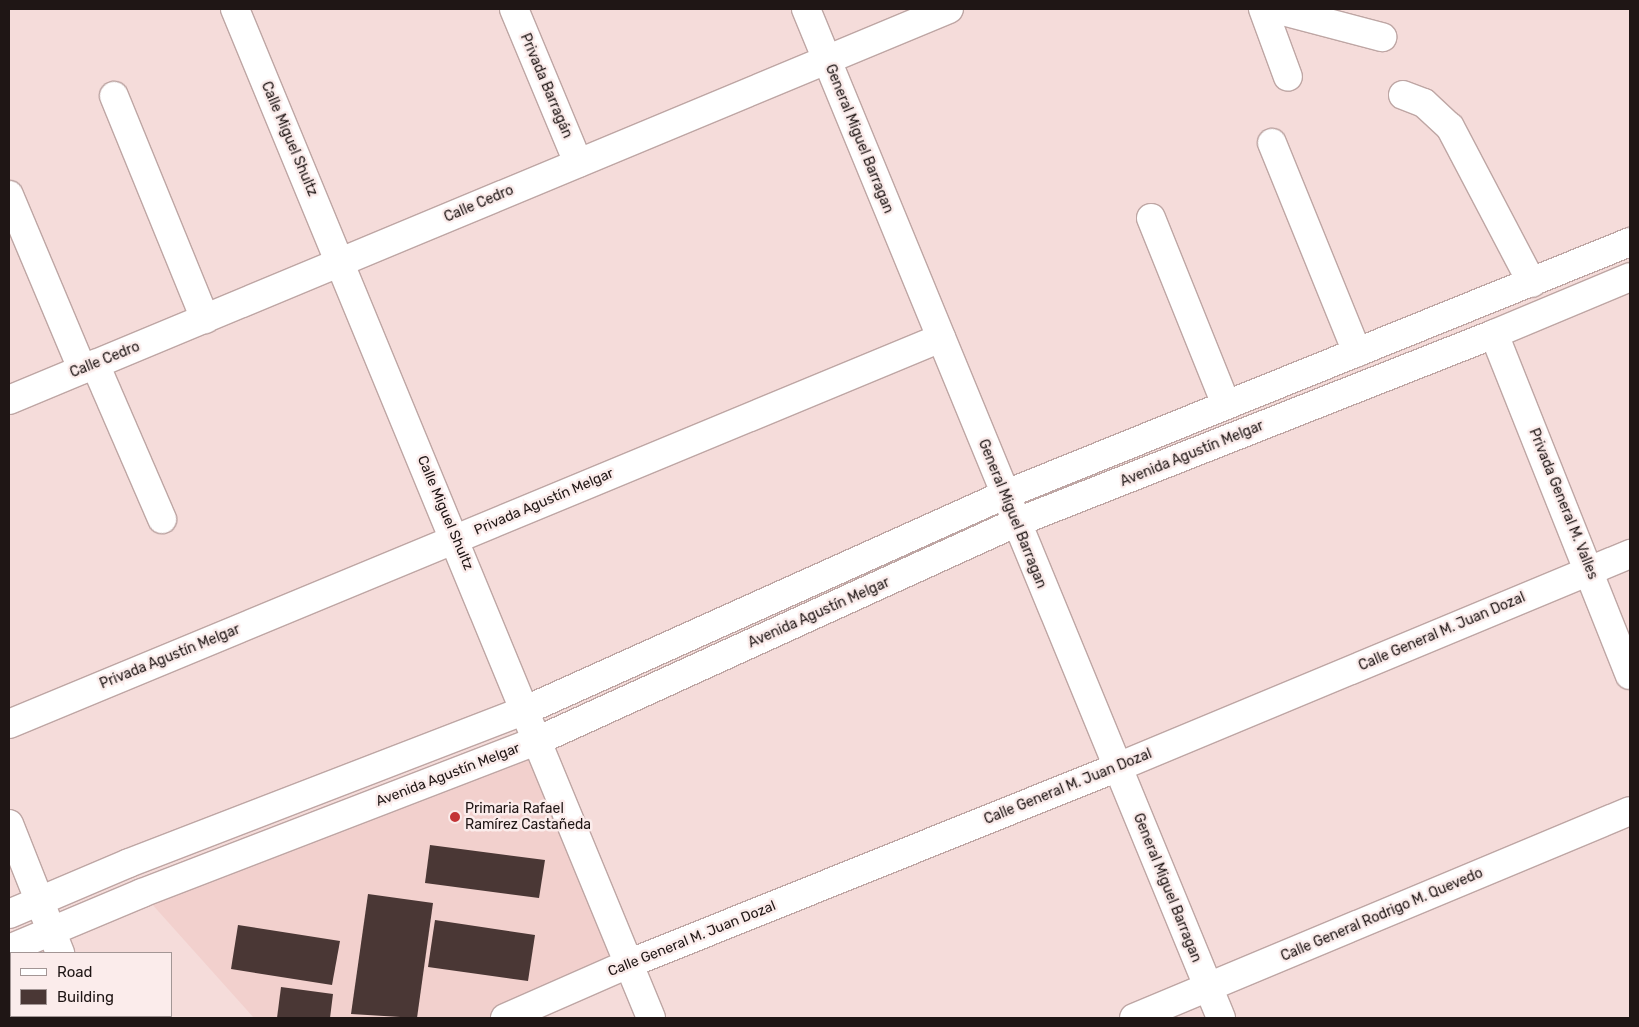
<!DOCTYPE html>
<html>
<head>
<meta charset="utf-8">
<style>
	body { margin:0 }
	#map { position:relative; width:1639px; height:1027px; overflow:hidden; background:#f5dcda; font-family:Rubik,sans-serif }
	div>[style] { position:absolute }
	.built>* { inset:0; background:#f2d0cd }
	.building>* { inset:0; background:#4a3735 }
	.roads { filter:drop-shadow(1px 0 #bea6a4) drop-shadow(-1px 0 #bea6a4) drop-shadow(0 1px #bea6a4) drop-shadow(0 -1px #bea6a4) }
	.minor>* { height:28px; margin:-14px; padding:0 14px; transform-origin:14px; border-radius:14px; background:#fff }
	.major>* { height:28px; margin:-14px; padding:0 14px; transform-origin:14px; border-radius:14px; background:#fff }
	.dots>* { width:14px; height:14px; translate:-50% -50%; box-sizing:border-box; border:2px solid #fbeceb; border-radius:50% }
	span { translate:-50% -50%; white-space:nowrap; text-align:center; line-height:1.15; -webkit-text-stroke:5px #fbeceb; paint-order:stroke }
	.street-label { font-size:14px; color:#1f1615 }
	.poi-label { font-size:14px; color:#1f1615 }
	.left { translate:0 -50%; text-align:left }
	.frame { position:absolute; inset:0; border:10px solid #1f1615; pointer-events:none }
	.legend { position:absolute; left:10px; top:952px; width:162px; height:65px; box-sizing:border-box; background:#fbeceb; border:1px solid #a39695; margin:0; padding:6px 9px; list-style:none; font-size:15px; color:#1f1615 }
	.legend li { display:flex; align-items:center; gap:10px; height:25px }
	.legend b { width:25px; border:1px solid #a39695 }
</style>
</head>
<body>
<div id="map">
	<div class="built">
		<div style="clip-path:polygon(539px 740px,628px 964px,505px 1018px,254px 1018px,142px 893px)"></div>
	</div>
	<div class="building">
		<div style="clip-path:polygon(430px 845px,545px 860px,539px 898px,425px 883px)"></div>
		<div style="clip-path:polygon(368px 894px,433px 903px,417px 1018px,351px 1014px)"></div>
		<div style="clip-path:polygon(435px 920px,535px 935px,528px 981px,428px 967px)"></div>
		<div style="clip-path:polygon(238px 925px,340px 941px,332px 985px,231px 969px)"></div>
		<div style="clip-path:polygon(281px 987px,333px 994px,330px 1018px,277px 1018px)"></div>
	</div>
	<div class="roads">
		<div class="minor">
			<div style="left:235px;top:9px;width:1091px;rotate:67.59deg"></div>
			<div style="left:514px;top:9px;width:167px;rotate:67.4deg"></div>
			<div style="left:806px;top:9px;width:1091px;rotate:67.64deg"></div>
			<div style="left:1263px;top:9px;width:72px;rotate:69.8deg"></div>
			<div style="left:1275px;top:9px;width:111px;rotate:14.7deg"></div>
			<div style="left:1403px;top:95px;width:22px;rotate:21deg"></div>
			<div style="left:1424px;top:103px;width:35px;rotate:43deg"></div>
			<div style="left:1450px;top:127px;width:176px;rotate:62.3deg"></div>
			<div style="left:114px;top:96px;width:241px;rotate:67.8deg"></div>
			<div style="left:1272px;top:143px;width:226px;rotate:67.9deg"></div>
			<div style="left:9px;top:195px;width:189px;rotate:67.2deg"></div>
			<div style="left:1151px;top:218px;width:201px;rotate:68.1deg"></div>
			<div style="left:1494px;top:334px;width:367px;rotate:68.3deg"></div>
			<div style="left:95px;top:364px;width:169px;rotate:66.6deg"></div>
			<div style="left:9px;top:400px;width:1018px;rotate:-22.59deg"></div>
			<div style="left:9px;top:724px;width:1009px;rotate:-22.5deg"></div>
			<div style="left:9px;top:824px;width:139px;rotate:68.4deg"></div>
			<div style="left:88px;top:1016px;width:2px;rotate:63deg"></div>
			<div style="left:505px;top:1018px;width:134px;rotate:-23.7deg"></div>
			<div style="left:628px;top:964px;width:528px;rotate:-21.9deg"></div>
			<div style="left:1118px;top:767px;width:555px;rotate:-22.59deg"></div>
			<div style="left:1134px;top:1018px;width:537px;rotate:-22.65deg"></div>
		</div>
		<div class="major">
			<div style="left:9px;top:914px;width:130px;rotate:-23deg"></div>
			<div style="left:129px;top:863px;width:425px;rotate:-21.1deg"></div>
			<div style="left:526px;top:710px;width:524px;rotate:-24.22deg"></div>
			<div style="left:1004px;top:495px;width:675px;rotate:-22.01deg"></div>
			<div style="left:9px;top:949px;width:144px;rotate:-22.8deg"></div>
			<div style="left:142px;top:893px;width:425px;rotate:-21.1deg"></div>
			<div style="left:539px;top:740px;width:523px;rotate:-24.51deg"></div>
			<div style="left:1015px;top:523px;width:515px;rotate:-21.53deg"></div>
			<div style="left:1494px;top:334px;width:147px;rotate:-22.7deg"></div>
		</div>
	</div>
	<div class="dots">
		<div style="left:455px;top:817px;background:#c33436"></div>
	</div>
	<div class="street-label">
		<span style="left:546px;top:86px;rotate:67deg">Privada Barragán</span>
		<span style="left:289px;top:139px;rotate:67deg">Calle Miguel Shultz</span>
		<span style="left:859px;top:139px;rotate:68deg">General Miguel Barragan</span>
		<span style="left:479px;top:204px;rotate:-23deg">Calle Cedro</span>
		<span style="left:105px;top:360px;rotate:-22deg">Calle Cedro</span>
		<span style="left:1192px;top:454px;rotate:-22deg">Avenida Agustín Melgar</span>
		<span style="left:544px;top:502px;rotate:-23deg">Privada Agustín Melgar</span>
		<span style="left:1563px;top:504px;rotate:68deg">Privada General M. Valles</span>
		<span style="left:445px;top:513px;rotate:67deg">Calle Miguel Shultz</span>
		<span style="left:1012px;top:514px;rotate:68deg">General Miguel Barragan</span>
		<span style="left:819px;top:613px;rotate:-24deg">Avenida Agustín Melgar</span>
		<span style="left:1442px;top:632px;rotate:-23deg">Calle General M. Juan Dozal</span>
		<span style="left:170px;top:657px;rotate:-22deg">Privada Agustín Melgar</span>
		<span style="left:448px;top:775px;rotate:-21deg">Avenida Agustín Melgar</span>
		<span style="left:1068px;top:787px;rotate:-22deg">Calle General M. Juan Dozal</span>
		<span style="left:1167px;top:888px;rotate:68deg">General Miguel Barragan</span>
		<span style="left:1382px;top:915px;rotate:-23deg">Calle General Rodrigo M. Quevedo</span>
		<span style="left:692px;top:939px;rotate:-22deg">Calle General M. Juan Dozal</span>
	</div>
	<div class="poi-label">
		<span class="left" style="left:465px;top:817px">Primaria Rafael<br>Ramírez Castañeda</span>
	</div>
	<div class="frame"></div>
	<ul class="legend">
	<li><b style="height:6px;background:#fff"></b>Road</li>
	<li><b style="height:14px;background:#4a3735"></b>Building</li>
	</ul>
</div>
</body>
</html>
